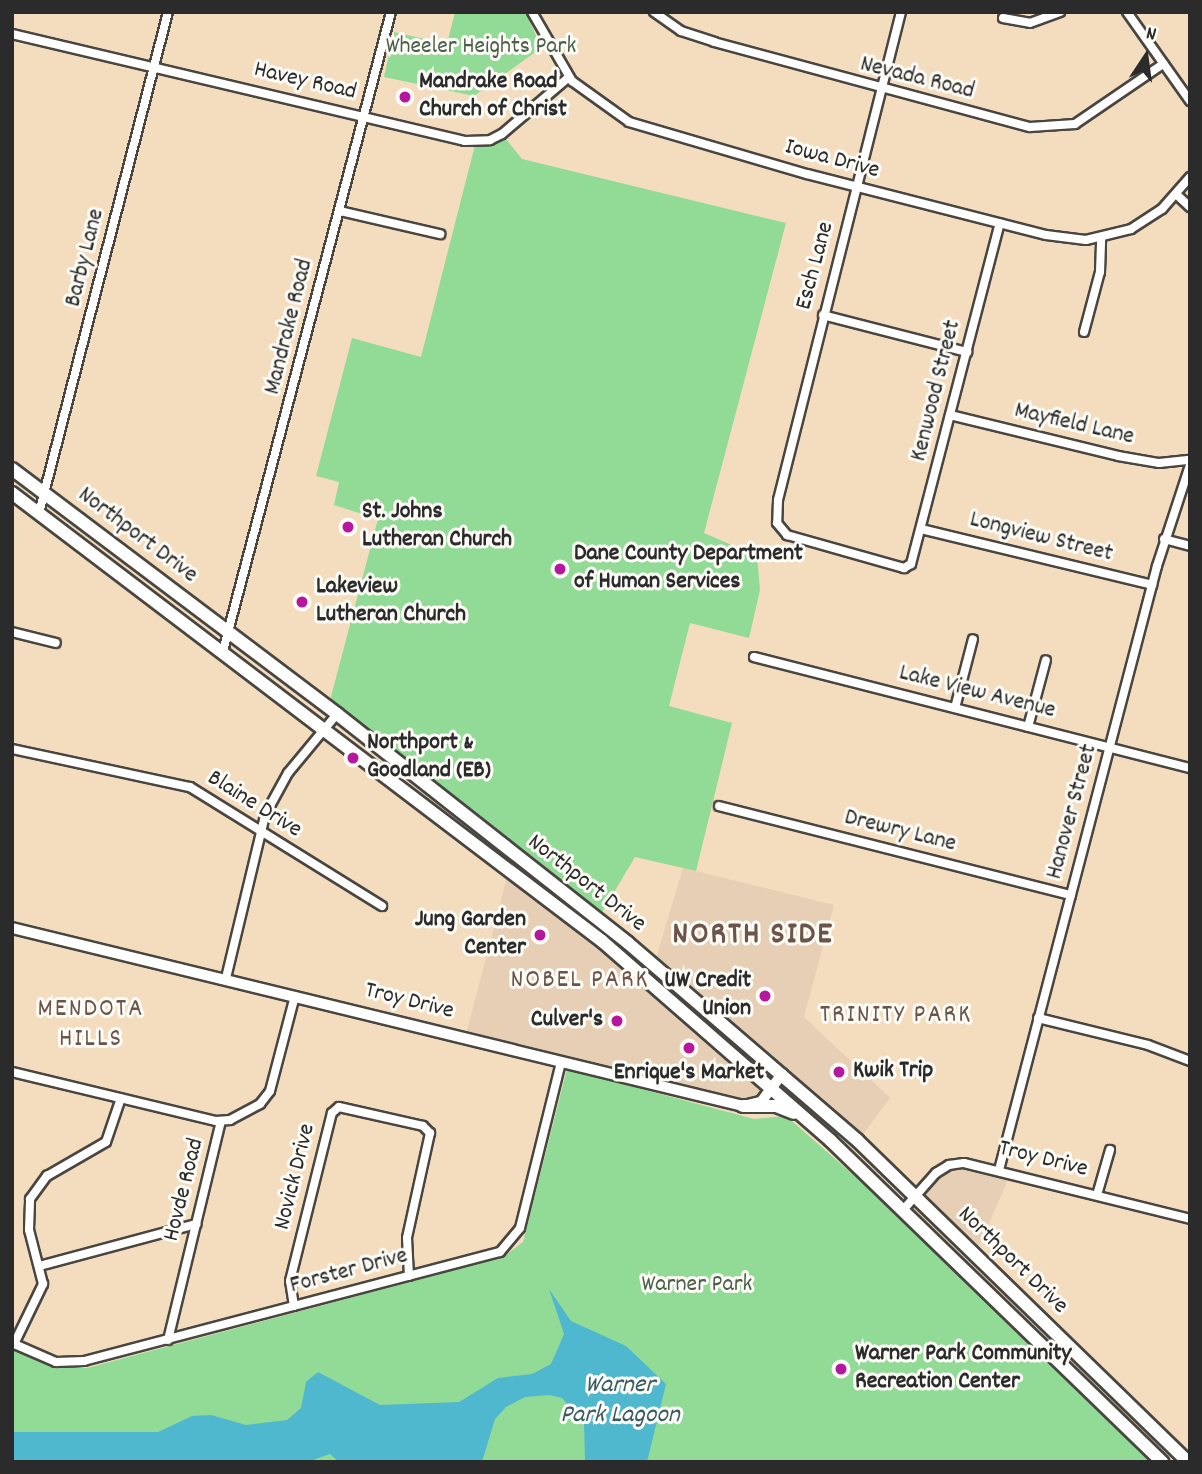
<!DOCTYPE html>
<html>
<head>
<meta charset="utf-8">
<style>
	body { margin:0 }
	#map { position:relative; width:1202px; height:1474px; overflow:hidden; background:#f4dcbe; font-family:Dekko,sans-serif }
	div>[style] { position:absolute }
	.built>* { inset:0; background:#e6cfb5 }
	.green>* { inset:0; background:#91db97 }
	.water>* { inset:0; background:#50b8ce }
	.roads { filter:drop-shadow(2px 0 #494641) drop-shadow(-2px 0 #494641) drop-shadow(0 2px #494641) drop-shadow(0 -2px #494641) }
	.minor>* { height:8px; margin:-4px; padding:0 4px; transform-origin:4px; border-radius:4px; background:#fff }
	.tertiary>* { height:10px; margin:-5px; padding:0 5px; transform-origin:5px; border-radius:5px; background:#fff }
	.primary>* { height:12px; margin:-6px; padding:0 6px; transform-origin:6px; border-radius:6px; background:#fff }
	.dots>* { width:19px; height:19px; translate:-50% -50%; box-sizing:border-box; border:4px solid #fdfcf7; border-radius:50% }
	span { translate:-50% -50%; white-space:nowrap; text-align:center; line-height:1.15; -webkit-text-stroke:6px #fdfcf7; paint-order:stroke }
	.park-label { font-size:24px; color:#4a604b }
	.street-label { font-size:24px; color:#2b2b2b }
	.poi-label { font-size:24px; color:#2b2b2b; font-weight:700 }
	.left { translate:0 -50%; text-align:left }
	.right { translate:-100% -50%; text-align:right }
	.neighbourhood-label { font-size:26px; color:#6c544a; letter-spacing:2px }
	.water-label { font-size:26px; color:#385c64; font-style:italic }
	.district-label { font-size:32px; color:#6c544a; font-weight:700; letter-spacing:2px }
	.frame { position:absolute; inset:0; border:14px solid #2b2b2b; pointer-events:none }
	.north { position:absolute; left:1111px; top:21px; width:70px; height:70px; -webkit-text-stroke:5px #fdfcf7; paint-order:stroke; rotate:13deg; font-size:19px; font-weight:700; line-height:28px; text-align:center; color:#2b2b2b }
	.north::after { content:''; display:block; margin:auto; width:24px; height:32px; background:#2b2b2b; clip-path:polygon(50% 0,100% 100%,50% 72%,0 100%) }
</style>
</head>
<body>
<div id="map">
	<div class="built">
		<div style="clip-path:polygon(683px 868px,834px 905px,804px 1017px,890px 1098px,858px 1141px,654px 965px)"></div>
		<div style="clip-path:polygon(509px 870px,773px 1088px,759px 1104px,465px 1038px)"></div>
		<div style="clip-path:polygon(949px 1165px,1011px 1173px,975px 1255px,915px 1196px)"></div>
	</div>
	<div class="green">
		<div style="clip-path:polygon(455px 12px,526px 12px,541px 48px,474px 96px,384px 77px,394px 32px,447px 44px)"></div>
		<div style="clip-path:polygon(502px 134px,522px 159px,786px 223px,704px 533px,757px 556px,760px 590px,749px 638px,690px 623px,669px 706px,732px 723px,696px 871px,635px 857px,601px 914px,329px 704px,378px 519px,334px 505px,339px 482px,316px 476px,352px 338px,421px 357px,476px 141px)"></div>
		<div style="clip-path:polygon(567px 1069px,754px 1119px,786px 1116px,920px 1233px,1154px 1462px,12px 1462px,12px 1348px,55px 1367px,87px 1368px,503px 1257px,523px 1242px)"></div>
	</div>
	<div class="water">
		<div style="clip-path:polygon(549px 1289px,571px 1321px,626px 1346px,666px 1384px,647px 1462px,585px 1462px,584px 1422px,562px 1398px,549px 1395px,525px 1397px,506px 1407px,495px 1419px,482px 1462px,339px 1462px,330px 1454px,307px 1462px,12px 1462px,12px 1432px,158px 1432px,192px 1416px,211px 1415px,246px 1425px,287px 1420px,301px 1408px,306px 1382px,318px 1372px,380px 1405px,459px 1402px,498px 1378px,532px 1374px,551px 1364px,564px 1334px)"></div>
	</div>
	<div class="roads">
		<div class="minor">
			<div style="left:532px;top:12px;width:80px;rotate:59.9deg"></div>
			<div style="left:572px;top:81px;width:70px;rotate:35.7deg"></div>
			<div style="left:629px;top:122px;width:185px;rotate:16.3deg"></div>
			<div style="left:807px;top:174px;width:247px;rotate:14.3deg"></div>
			<div style="left:1046px;top:235px;width:40px;rotate:7.1deg"></div>
			<div style="left:1086px;top:240px;width:46px;rotate:-13.7deg"></div>
			<div style="left:1131px;top:229px;width:37px;rotate:-33deg"></div>
			<div style="left:1162px;top:209px;width:43px;rotate:-48.8deg"></div>
			<div style="left:654px;top:12px;width:33px;rotate:35deg"></div>
			<div style="left:681px;top:31px;width:35px;rotate:18deg"></div>
			<div style="left:714px;top:42px;width:327px;rotate:15.1deg"></div>
			<div style="left:1030px;top:127px;width:45px;rotate:-3.8deg"></div>
			<div style="left:1075px;top:124px;width:107px;rotate:-34.3deg"></div>
			<div style="left:901px;top:12px;width:503px;rotate:104.15deg"></div>
			<div style="left:778px;top:500px;width:23px;rotate:92deg"></div>
			<div style="left:777px;top:523px;width:16px;rotate:50deg"></div>
			<div style="left:787px;top:535px;width:122px;rotate:15.8deg"></div>
			<div style="left:904px;top:568px;width:8px;rotate:-30deg"></div>
			<div style="left:911px;top:564px;width:352px;rotate:-75.4deg"></div>
			<div style="left:1127px;top:12px;width:109px;rotate:54.7deg"></div>
			<div style="left:1003px;top:18px;width:27px;rotate:10deg"></div>
			<div style="left:1030px;top:23px;width:32px;rotate:-20deg"></div>
			<div style="left:12px;top:34px;width:465px;rotate:13.3deg"></div>
			<div style="left:465px;top:141px;width:25px;rotate:-2deg"></div>
			<div style="left:490px;top:140px;width:13px;rotate:-27deg"></div>
			<div style="left:502px;top:134px;width:88px;rotate:-40.4deg"></div>
			<div style="left:1176px;top:194px;width:19px;rotate:43deg"></div>
			<div style="left:340px;top:211px;width:103px;rotate:13deg"></div>
			<div style="left:823px;top:315px;width:149px;rotate:14.4deg"></div>
			<div style="left:1084px;top:332px;width:62px;rotate:-75.1deg"></div>
			<div style="left:1100px;top:272px;width:34px;rotate:-88deg"></div>
			<div style="left:950px;top:415px;width:173px;rotate:13.7deg"></div>
			<div style="left:1118px;top:456px;width:42px;rotate:9.7deg"></div>
			<div style="left:1159px;top:463px;width:31px;rotate:-6deg"></div>
			<div style="left:39px;top:513px;width:517px;rotate:-75.56deg"></div>
			<div style="left:921px;top:529px;width:238px;rotate:13.6deg"></div>
			<div style="left:1164px;top:539px;width:27px;rotate:15deg"></div>
			<div style="left:12px;top:632px;width:45px;rotate:14deg"></div>
			<div style="left:223px;top:651px;width:661px;rotate:-75.27deg"></div>
			<div style="left:754px;top:657px;width:450px;rotate:14.3deg"></div>
			<div style="left:955px;top:708px;width:71px;rotate:-75.4deg"></div>
			<div style="left:1028px;top:727px;width:69px;rotate:-75deg"></div>
			<div style="left:12px;top:749px;width:182px;rotate:12.1deg"></div>
			<div style="left:190px;top:787px;width:226px;rotate:31.8deg"></div>
			<div style="left:719px;top:806px;width:363px;rotate:14.2deg"></div>
			<div style="left:226px;top:978px;width:168px;rotate:-76.5deg"></div>
			<div style="left:265px;top:815px;width:48px;rotate:-61.3deg"></div>
			<div style="left:288px;top:773px;width:77px;rotate:-50.3deg"></div>
			<div style="left:1038px;top:1018px;width:113px;rotate:13.8deg"></div>
			<div style="left:1148px;top:1045px;width:45px;rotate:20.9deg"></div>
			<div style="left:12px;top:1072px;width:210px;rotate:13.5deg"></div>
			<div style="left:216px;top:1121px;width:14px;rotate:-4deg"></div>
			<div style="left:230px;top:1120px;width:34px;rotate:-28deg"></div>
			<div style="left:260px;top:1104px;width:16px;rotate:-52deg"></div>
			<div style="left:270px;top:1091px;width:98px;rotate:-75.3deg"></div>
			<div style="left:999px;top:1170px;width:624px;rotate:-75.34deg"></div>
			<div style="left:1157px;top:566px;width:106px;rotate:-71.9deg"></div>
			<div style="left:1097px;top:1195px;width:47px;rotate:-73.9deg"></div>
			<div style="left:903px;top:1210px;width:50px;rotate:-48.3deg"></div>
			<div style="left:936px;top:1173px;width:15px;rotate:-32deg"></div>
			<div style="left:949px;top:1165px;width:15px;rotate:-8deg"></div>
			<div style="left:964px;top:1163px;width:233px;rotate:13.9deg"></div>
			<div style="left:39px;top:1266px;width:163px;rotate:-15deg"></div>
			<div style="left:294px;top:1306px;width:25px;rotate:-99deg"></div>
			<div style="left:290px;top:1281px;width:173px;rotate:-76deg"></div>
			<div style="left:332px;top:1113px;width:9px;rotate:-41deg"></div>
			<div style="left:339px;top:1107px;width:86px;rotate:12.7deg"></div>
			<div style="left:423px;top:1126px;width:10px;rotate:45deg"></div>
			<div style="left:430px;top:1133px;width:107px;rotate:102.4deg"></div>
			<div style="left:407px;top:1238px;width:38px;rotate:87deg"></div>
			<div style="left:168px;top:1340px;width:225px;rotate:-76.4deg"></div>
			<div style="left:12px;top:1343px;width:48px;rotate:23.4deg"></div>
			<div style="left:56px;top:1362px;width:28px;rotate:-2deg"></div>
			<div style="left:84px;top:1361px;width:430px;rotate:-14.7deg"></div>
			<div style="left:500px;top:1252px;width:31px;rotate:-50deg"></div>
			<div style="left:520px;top:1228px;width:171px;rotate:-76.1deg"></div>
			<div style="left:14px;top:1344px;width:67px;rotate:-64.2deg"></div>
			<div style="left:43px;top:1284px;width:56px;rotate:-104.5deg"></div>
			<div style="left:29px;top:1230px;width:31px;rotate:-88deg"></div>
			<div style="left:30px;top:1199px;width:29px;rotate:-54deg"></div>
			<div style="left:47px;top:1176px;width:68px;rotate:-30deg"></div>
			<div style="left:106px;top:1142px;width:46px;rotate:-71.2deg"></div>
		</div>
		<div class="tertiary">
			<div style="left:12px;top:928px;width:752px;rotate:13.69deg"></div>
			<div style="left:743px;top:1106px;width:18px;rotate:-13deg"></div>
			<div style="left:761px;top:1102px;width:35px;rotate:-53deg"></div>
		</div>
		<div class="primary">
			<div style="left:12px;top:469px;width:407px;rotate:37deg"></div>
			<div style="left:337px;top:714px;width:370px;rotate:38.2deg"></div>
			<div style="left:628px;top:943px;width:303px;rotate:40.7deg"></div>
			<div style="left:858px;top:1141px;width:460px;rotate:44.2deg"></div>
			<div style="left:12px;top:493px;width:741px;rotate:37.21deg"></div>
			<div style="left:602px;top:941px;width:303px;rotate:41.1deg"></div>
			<div style="left:830px;top:1140px;width:463px;rotate:44.1deg"></div>
			<div style="left:743px;top:1106px;width:33px"></div>
			<div style="left:776px;top:1106px;width:19px;rotate:21deg"></div>
		</div>
	</div>
	<div class="dots">
		<div style="left:405px;top:97px;background:#b5179e"></div>
		<div style="left:348px;top:527px;background:#b5179e"></div>
		<div style="left:560px;top:569px;background:#b5179e"></div>
		<div style="left:302px;top:602px;background:#b5179e"></div>
		<div style="left:353px;top:758px;background:#b5179e"></div>
		<div style="left:540px;top:935px;background:#b5179e"></div>
		<div style="left:765px;top:996px;background:#b5179e"></div>
		<div style="left:617px;top:1021px;background:#b5179e"></div>
		<div style="left:689px;top:1048px;background:#b5179e"></div>
		<div style="left:839px;top:1072px;background:#b5179e"></div>
		<div style="left:841px;top:1369px;background:#b5179e"></div>
	</div>
	<div class="park-label">
		<span style="left:481px;top:48px">Wheeler Heights Park</span>
		<span style="left:697px;top:1286px">Warner Park</span>
	</div>
	<div class="street-label">
		<span style="left:917px;top:79px;rotate:14deg">Nevada Road</span>
		<span style="left:305px;top:82px;rotate:13deg">Havey Road</span>
		<span style="left:832px;top:160px;rotate:15deg">Iowa Drive</span>
		<span style="left:86px;top:258px;rotate:-76deg">Barby Lane</span>
		<span style="left:816px;top:266px;rotate:-75deg">Esch Lane</span>
		<span style="left:290px;top:327px;rotate:-76deg">Mandrake Road</span>
		<span style="left:937px;top:391px;rotate:-76deg">Kenwood Street</span>
		<span style="left:1074px;top:425px;rotate:13deg">Mayfield Lane</span>
		<span style="left:137px;top:536px;rotate:37deg">Northport Drive</span>
		<span style="left:1041px;top:538px;rotate:14deg">Longview Street</span>
		<span style="left:977px;top:693px;rotate:14deg">Lake View Avenue</span>
		<span style="left:254px;top:805px;rotate:32deg">Blaine Drive</span>
		<span style="left:1073px;top:812px;rotate:-75deg">Hanover Street</span>
		<span style="left:900px;top:832px;rotate:14deg">Drewry Lane</span>
		<span style="left:586px;top:884px;rotate:38deg">Northport Drive</span>
		<span style="left:409px;top:1002px;rotate:14deg">Troy Drive</span>
		<span style="left:1043px;top:1160px;rotate:14deg">Troy Drive</span>
		<span style="left:296px;top:1177px;rotate:-76deg">Novick Drive</span>
		<span style="left:185px;top:1190px;rotate:-76deg">Hovde Road</span>
		<span style="left:1012px;top:1261px;rotate:44deg">Northport Drive</span>
		<span style="left:349px;top:1272px;rotate:-15deg">Forster Drive</span>
	</div>
	<div class="poi-label">
		<span class="left" style="left:419px;top:97px">Mandrake Road<br>Church of Christ</span>
		<span class="left" style="left:362px;top:527px">St. Johns<br>Lutheran Church</span>
		<span class="left" style="left:574px;top:569px">Dane County Department<br>of Human Services</span>
		<span class="left" style="left:316px;top:602px">Lakeview<br>Lutheran Church</span>
		<span class="left" style="left:367px;top:758px">Northport &amp;<br>Goodland (EB)</span>
		<span class="right" style="left:526px;top:935px">Jung Garden<br>Center</span>
		<span class="right" style="left:751px;top:996px">UW Credit<br>Union</span>
		<span class="right" style="left:603px;top:1021px">Culver's</span>
		<span class="left" style="left:853px;top:1072px">Kwik Trip</span>
		<span style="left:689px;top:1074px">Enrique's Market</span>
		<span class="left" style="left:855px;top:1369px">Warner Park Community<br>Recreation Center</span>
	</div>
	<div class="neighbourhood-label">
		<span style="left:580px;top:981px">NOBEL PARK</span>
		<span style="left:91px;top:1025px">MENDOTA<br>HILLS</span>
		<span style="left:896px;top:1016px">TRINITY PARK</span>
	</div>
	<div class="water-label">
		<span style="left:620px;top:1401px">Warner<br>Park Lagoon</span>
	</div>
	<div class="district-label">
		<span style="left:753px;top:936px">NORTH SIDE</span>
	</div>
	<div class="frame"></div>
	<div class="north">N</div>
</div>
</body>
</html>
